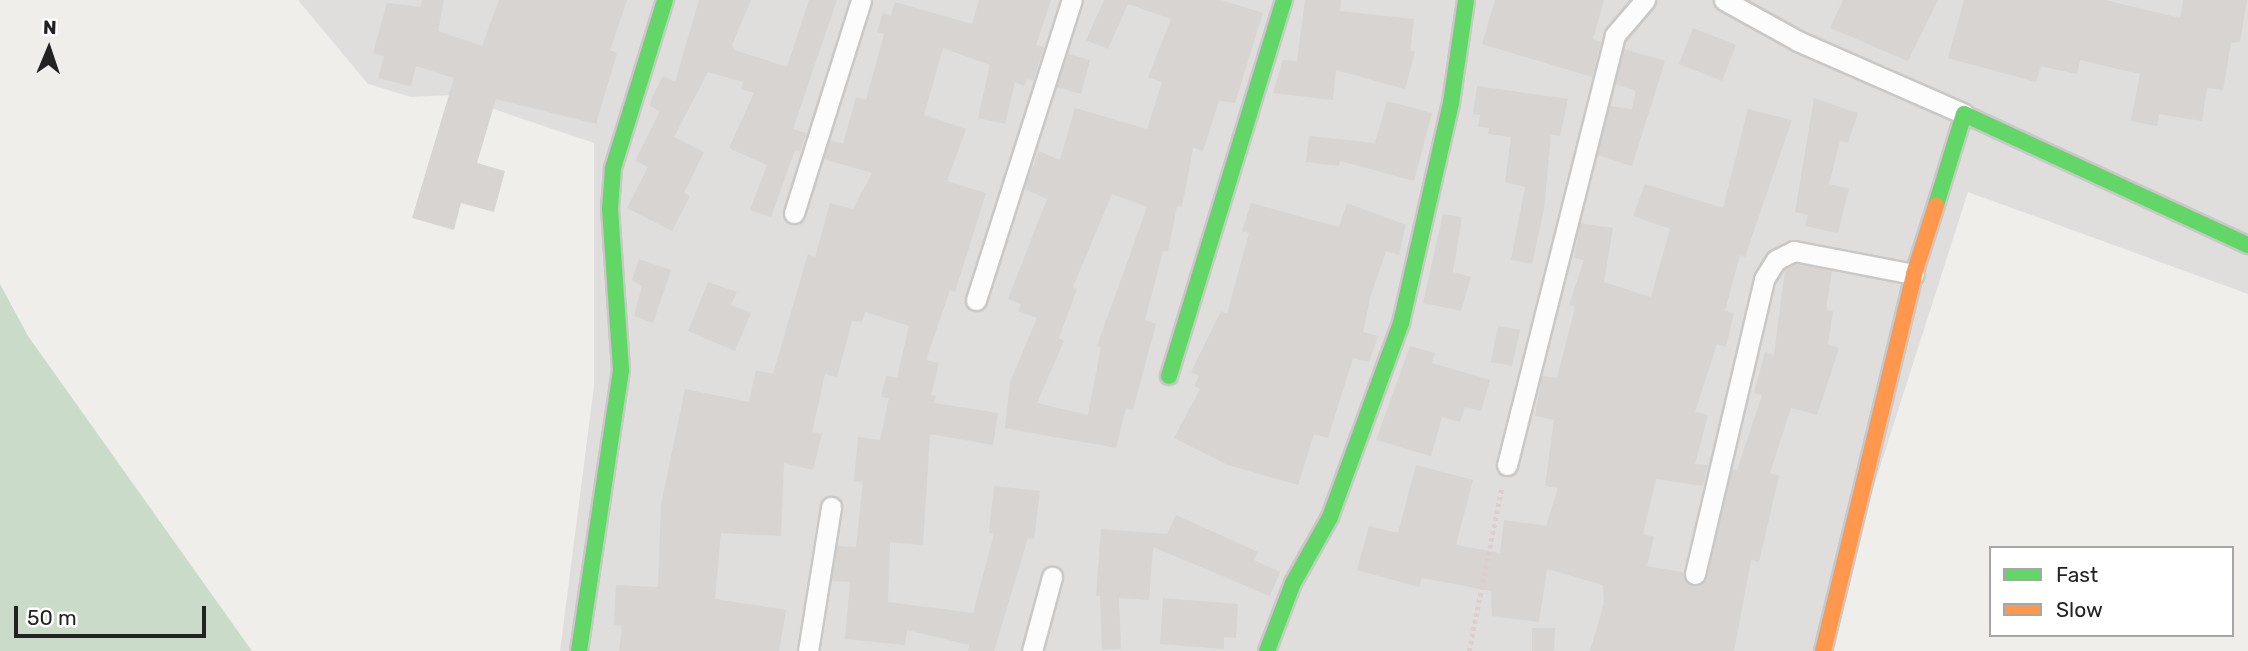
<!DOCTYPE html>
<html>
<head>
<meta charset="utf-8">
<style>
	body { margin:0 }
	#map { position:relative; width:2248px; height:651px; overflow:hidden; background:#f0eeeb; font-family:Rubik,sans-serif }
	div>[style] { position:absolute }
	.residential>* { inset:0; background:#dfdedc }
	.cemetery>* { inset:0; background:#cadbca }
	.building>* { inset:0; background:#d7d4d2 }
	.path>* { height:4.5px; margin-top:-2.25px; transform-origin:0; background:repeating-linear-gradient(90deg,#dccecd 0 3.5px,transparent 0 7px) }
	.roads { filter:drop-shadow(2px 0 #c9c8c7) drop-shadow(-2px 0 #c9c8c7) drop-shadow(0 2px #c9c8c7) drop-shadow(0 -2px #c9c8c7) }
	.street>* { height:19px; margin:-9.5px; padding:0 9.5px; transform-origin:9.5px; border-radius:9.5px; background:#fdfcfc }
	.fast>* { height:16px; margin:-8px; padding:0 8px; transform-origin:8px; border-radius:8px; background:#63d668 }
	.slow>* { height:16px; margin:-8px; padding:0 8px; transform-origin:8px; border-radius:8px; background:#ff974d }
	span { translate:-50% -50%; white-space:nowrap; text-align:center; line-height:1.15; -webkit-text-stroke:5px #fff; paint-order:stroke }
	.legend { position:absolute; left:1989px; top:546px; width:245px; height:91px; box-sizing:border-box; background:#fff; border:2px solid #a7a7a7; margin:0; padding:9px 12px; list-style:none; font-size:21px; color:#222 }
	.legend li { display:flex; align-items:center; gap:14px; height:35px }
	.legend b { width:35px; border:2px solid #a7a7a7 }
	.north { position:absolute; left:14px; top:14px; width:70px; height:70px; -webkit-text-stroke:5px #fff; paint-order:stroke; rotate:2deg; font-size:19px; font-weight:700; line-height:28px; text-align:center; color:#222 }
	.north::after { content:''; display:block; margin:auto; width:24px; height:32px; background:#222; clip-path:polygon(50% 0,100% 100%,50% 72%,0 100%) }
	.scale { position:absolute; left:14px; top:606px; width:192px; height:32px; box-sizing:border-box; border:4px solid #222; border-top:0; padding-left:9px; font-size:21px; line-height:24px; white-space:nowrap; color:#222; -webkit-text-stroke:5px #fff; paint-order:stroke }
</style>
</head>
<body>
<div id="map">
	<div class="residential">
		<div style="clip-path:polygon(298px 0,2248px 0,2248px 294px,1968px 192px,1821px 651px,560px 651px,594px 386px,594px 143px,452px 95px,411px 97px,368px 84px)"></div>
	</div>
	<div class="cemetery">
		<div style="clip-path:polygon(0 284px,28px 336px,252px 651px,0 651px)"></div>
	</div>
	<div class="building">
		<div style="clip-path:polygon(422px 0,444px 0,438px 31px,482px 46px,499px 0,627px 0,610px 50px,617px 53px,596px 124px,496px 99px,477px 163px,505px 171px,494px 212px,461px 203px,454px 230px,412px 218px,454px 78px,416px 66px,411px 86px,378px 78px,384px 56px,373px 53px,387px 3px,421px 7px)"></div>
		<div style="clip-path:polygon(699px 0,751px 0,732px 45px,735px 50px,787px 67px,809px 0,837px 0,793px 129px,806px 133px,800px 152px,795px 150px,771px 217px,750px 210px,767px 165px,729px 148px,754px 93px,741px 89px,743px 82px,708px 72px,674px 137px,704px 152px,684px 193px,690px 196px,672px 231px,627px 208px,648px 167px,635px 161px,660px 111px,650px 106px,653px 95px,663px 76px,675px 82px)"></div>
		<div style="clip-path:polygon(979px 0,1051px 0,1036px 45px,1044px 47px,1033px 81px,1027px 79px,1024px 86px,1015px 82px,1005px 124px,978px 118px,990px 65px,943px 48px,924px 115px,966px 129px,947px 181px,986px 193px,955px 292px,950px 290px,926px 360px,939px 363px,931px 395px,936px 396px,934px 403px,998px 413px,993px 445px,930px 434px,923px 545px,890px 542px,888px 602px,973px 613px,994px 534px,989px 533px,994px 486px,1040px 491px,1034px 539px,1028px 538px,994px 651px,968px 651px,969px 645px,907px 630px,905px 645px,845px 639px,850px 582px,832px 581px,837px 546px,856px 547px,863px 482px,854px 481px,858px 437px,880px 440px,889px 398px,881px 397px,886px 376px,897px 378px,909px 326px,865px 312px,862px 322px,852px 321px,837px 377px,825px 374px,812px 432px,822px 434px,813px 470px,784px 463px,781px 536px,721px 533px,715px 599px,786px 610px,779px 651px,619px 651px,622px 626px,614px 625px,616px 585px,658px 587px,661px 505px,685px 389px,749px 402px,756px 370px,773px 374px,808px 254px,815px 257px,830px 203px,853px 209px,872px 173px,824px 159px,830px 140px,843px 144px,856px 97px,866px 100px,884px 34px,877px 32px,883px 13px,891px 16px,895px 2px,972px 24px)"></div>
		<div style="clip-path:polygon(evenodd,1104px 0,1221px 0,1263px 13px,1235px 103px,1219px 101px,1203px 151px,1193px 148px,1182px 207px,1177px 206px,1168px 252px,1163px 251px,1145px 320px,1156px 324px,1133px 410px,1126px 408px,1116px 448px,1005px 428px,1010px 382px,1037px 318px,1018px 311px,1021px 304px,1008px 299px,1047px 199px,1024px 189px,1039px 151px,1060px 160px,1075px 108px,1147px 129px,1162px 82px,1148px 77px,1171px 19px,1128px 4px,1108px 49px,1086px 40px,1104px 0,1112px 194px,1147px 207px,1097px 346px,1101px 347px,1088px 415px,1037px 403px,1064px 341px,1059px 338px,1077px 289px,1073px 287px,1112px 194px)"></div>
		<div style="clip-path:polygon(1305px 0,1341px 0,1340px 11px,1414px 19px,1410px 50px,1415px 52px,1405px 89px,1336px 70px,1333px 100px,1273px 93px,1283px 60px,1297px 61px)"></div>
		<div style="clip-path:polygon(1495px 0,1604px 0,1593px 39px,1601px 42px,1592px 77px,1482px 44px)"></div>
		<div style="clip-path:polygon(1843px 0,1938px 0,1908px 61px,1830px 28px)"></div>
		<div style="clip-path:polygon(1964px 0,2105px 0,2180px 18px,2183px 0,2247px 0,2240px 42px,2231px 43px,2223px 90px,2207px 88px,2202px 121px,2159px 114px,2157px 126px,2131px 121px,2140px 74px,2080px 60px,2077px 74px,2041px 66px,2036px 82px,1948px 58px)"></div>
		<div style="clip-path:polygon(1693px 28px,1736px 45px,1722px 81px,1679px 64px)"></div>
		<div style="clip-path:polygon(1624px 49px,1665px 61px,1632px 166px,1597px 155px,1610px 106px,1632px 109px,1636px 91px,1615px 84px)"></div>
		<div style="clip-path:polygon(1068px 54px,1090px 60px,1081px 94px,1057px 87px)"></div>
		<div style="clip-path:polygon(1477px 86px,1568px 99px,1560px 136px,1551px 135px,1544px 209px,1532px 264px,1511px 260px,1525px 187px,1505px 182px,1511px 137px,1488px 134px,1489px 128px,1478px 127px,1480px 115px,1473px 114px)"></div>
		<div style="clip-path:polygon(1814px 98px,1858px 113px,1848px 143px,1840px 141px,1829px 184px,1849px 189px,1838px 233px,1805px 226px,1808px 215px,1795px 212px)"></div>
		<div style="clip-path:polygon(1387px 101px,1432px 113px,1414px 181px,1340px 161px,1339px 166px,1306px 162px,1309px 136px,1375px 143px)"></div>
		<div style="clip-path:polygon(1748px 109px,1792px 120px,1745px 257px,1740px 255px,1725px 311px,1734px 313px,1726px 347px,1717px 344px,1695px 412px,1708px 415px,1695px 464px,1708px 465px,1703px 486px,1656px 479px,1643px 534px,1654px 537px,1647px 566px,1683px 572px,1693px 586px,1707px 577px,1732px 469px,1737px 470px,1762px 395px,1754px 393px,1765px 352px,1774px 355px,1785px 269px,1795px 264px,1832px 271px,1826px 310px,1833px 311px,1828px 344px,1839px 348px,1817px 415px,1791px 408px,1770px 473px,1779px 476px,1759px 562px,1751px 560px,1734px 651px,1590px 651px,1604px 603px,1603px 585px,1547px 569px,1539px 622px,1492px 616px,1491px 591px,1422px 578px,1419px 587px,1357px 570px,1369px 526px,1398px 533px,1416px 465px,1473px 480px,1456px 545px,1500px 553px,1504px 520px,1546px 526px,1558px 488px,1545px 486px,1554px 420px,1535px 416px,1542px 376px,1557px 378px,1575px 307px,1569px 305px,1584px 260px,1574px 258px,1580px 223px,1613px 228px,1604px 282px,1651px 297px,1670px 229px,1633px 216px,1645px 184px,1723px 208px)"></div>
		<div style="clip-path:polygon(1251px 203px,1339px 227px,1347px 203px,1406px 225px,1399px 255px,1386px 251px,1370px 298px,1363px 332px,1378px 336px,1369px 362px,1353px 358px,1328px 438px,1314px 434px,1298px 485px,1228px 465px,1174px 438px,1200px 389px,1194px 386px,1199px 376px,1191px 372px,1221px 311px,1227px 314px,1249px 233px,1242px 231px)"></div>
		<div style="clip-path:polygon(1443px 214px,1462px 217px,1453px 272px,1471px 277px,1461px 311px,1423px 303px)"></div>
		<div style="clip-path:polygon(639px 259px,671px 270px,653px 323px,634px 316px,642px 286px,632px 280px)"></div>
		<div style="clip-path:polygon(708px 282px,737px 292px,731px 305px,751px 313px,735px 351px,688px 331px)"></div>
		<div style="clip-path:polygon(1498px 326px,1520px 330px,1512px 366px,1491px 362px)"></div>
		<div style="clip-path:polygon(1410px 346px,1435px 353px,1432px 363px,1490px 380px,1481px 411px,1465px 407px,1460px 422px,1442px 417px,1431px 456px,1376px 440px)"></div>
		<div style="clip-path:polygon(1176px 515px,1258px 552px,1254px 560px,1280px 572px,1270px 596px,1153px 547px,1149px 600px,1119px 598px,1121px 649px,1102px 650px,1100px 596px,1096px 596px,1101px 529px,1167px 534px)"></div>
		<div style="clip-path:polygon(1163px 598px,1238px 604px,1236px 638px,1224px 637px,1224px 649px,1160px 644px)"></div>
		<div style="clip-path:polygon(1532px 628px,1555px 628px,1554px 651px,1532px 651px)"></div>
	</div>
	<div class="path">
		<div style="left:1469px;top:651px;width:168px;rotate:-78.7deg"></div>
	</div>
	<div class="roads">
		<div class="street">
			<div style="left:1724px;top:0;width:85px;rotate:29deg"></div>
			<div style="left:1798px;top:41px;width:181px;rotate:23.7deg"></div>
			<div style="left:794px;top:213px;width:223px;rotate:-72.5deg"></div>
			<div style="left:976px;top:300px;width:315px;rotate:-72.3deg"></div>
			<div style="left:1507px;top:465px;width:443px;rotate:-75.9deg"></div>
			<div style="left:1615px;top:35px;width:46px;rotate:-49.4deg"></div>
			<div style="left:1695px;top:574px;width:303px;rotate:-76.8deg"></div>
			<div style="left:1764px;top:279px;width:22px;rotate:-58deg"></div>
			<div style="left:1776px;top:260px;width:20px;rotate:-27deg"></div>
			<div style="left:1794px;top:251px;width:122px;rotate:10.9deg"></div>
			<div style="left:808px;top:651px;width:146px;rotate:-80.9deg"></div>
			<div style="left:1032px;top:651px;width:77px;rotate:-74.9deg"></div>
		</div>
		<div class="fast">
			<div style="left:1936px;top:205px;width:95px;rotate:-72.9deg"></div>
			<div style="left:1964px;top:114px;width:313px;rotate:24.8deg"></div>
			<div style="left:1169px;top:376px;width:393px;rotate:-73deg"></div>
			<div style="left:579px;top:651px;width:284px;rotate:-81.5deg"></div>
			<div style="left:621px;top:370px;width:161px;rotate:-93.9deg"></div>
			<div style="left:610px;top:209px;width:41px;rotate:-85.8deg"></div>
			<div style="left:613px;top:168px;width:176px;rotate:-72.8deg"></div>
			<div style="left:1267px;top:651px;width:73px;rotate:-69.1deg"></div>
			<div style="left:1293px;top:583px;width:76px;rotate:-60.7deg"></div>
			<div style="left:1330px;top:517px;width:207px;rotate:-69.9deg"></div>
			<div style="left:1401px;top:323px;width:226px;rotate:-77.2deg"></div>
			<div style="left:1451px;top:103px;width:104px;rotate:-81.7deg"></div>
		</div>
		<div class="slow">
			<div style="left:1823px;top:651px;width:388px;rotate:-76.4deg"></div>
			<div style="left:1914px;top:274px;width:72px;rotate:-72.3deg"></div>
		</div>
	</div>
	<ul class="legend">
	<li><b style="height:9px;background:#63d668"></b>Fast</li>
	<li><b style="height:9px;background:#ff974d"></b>Slow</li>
	</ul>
	<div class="north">N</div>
	<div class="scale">50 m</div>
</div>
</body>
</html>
